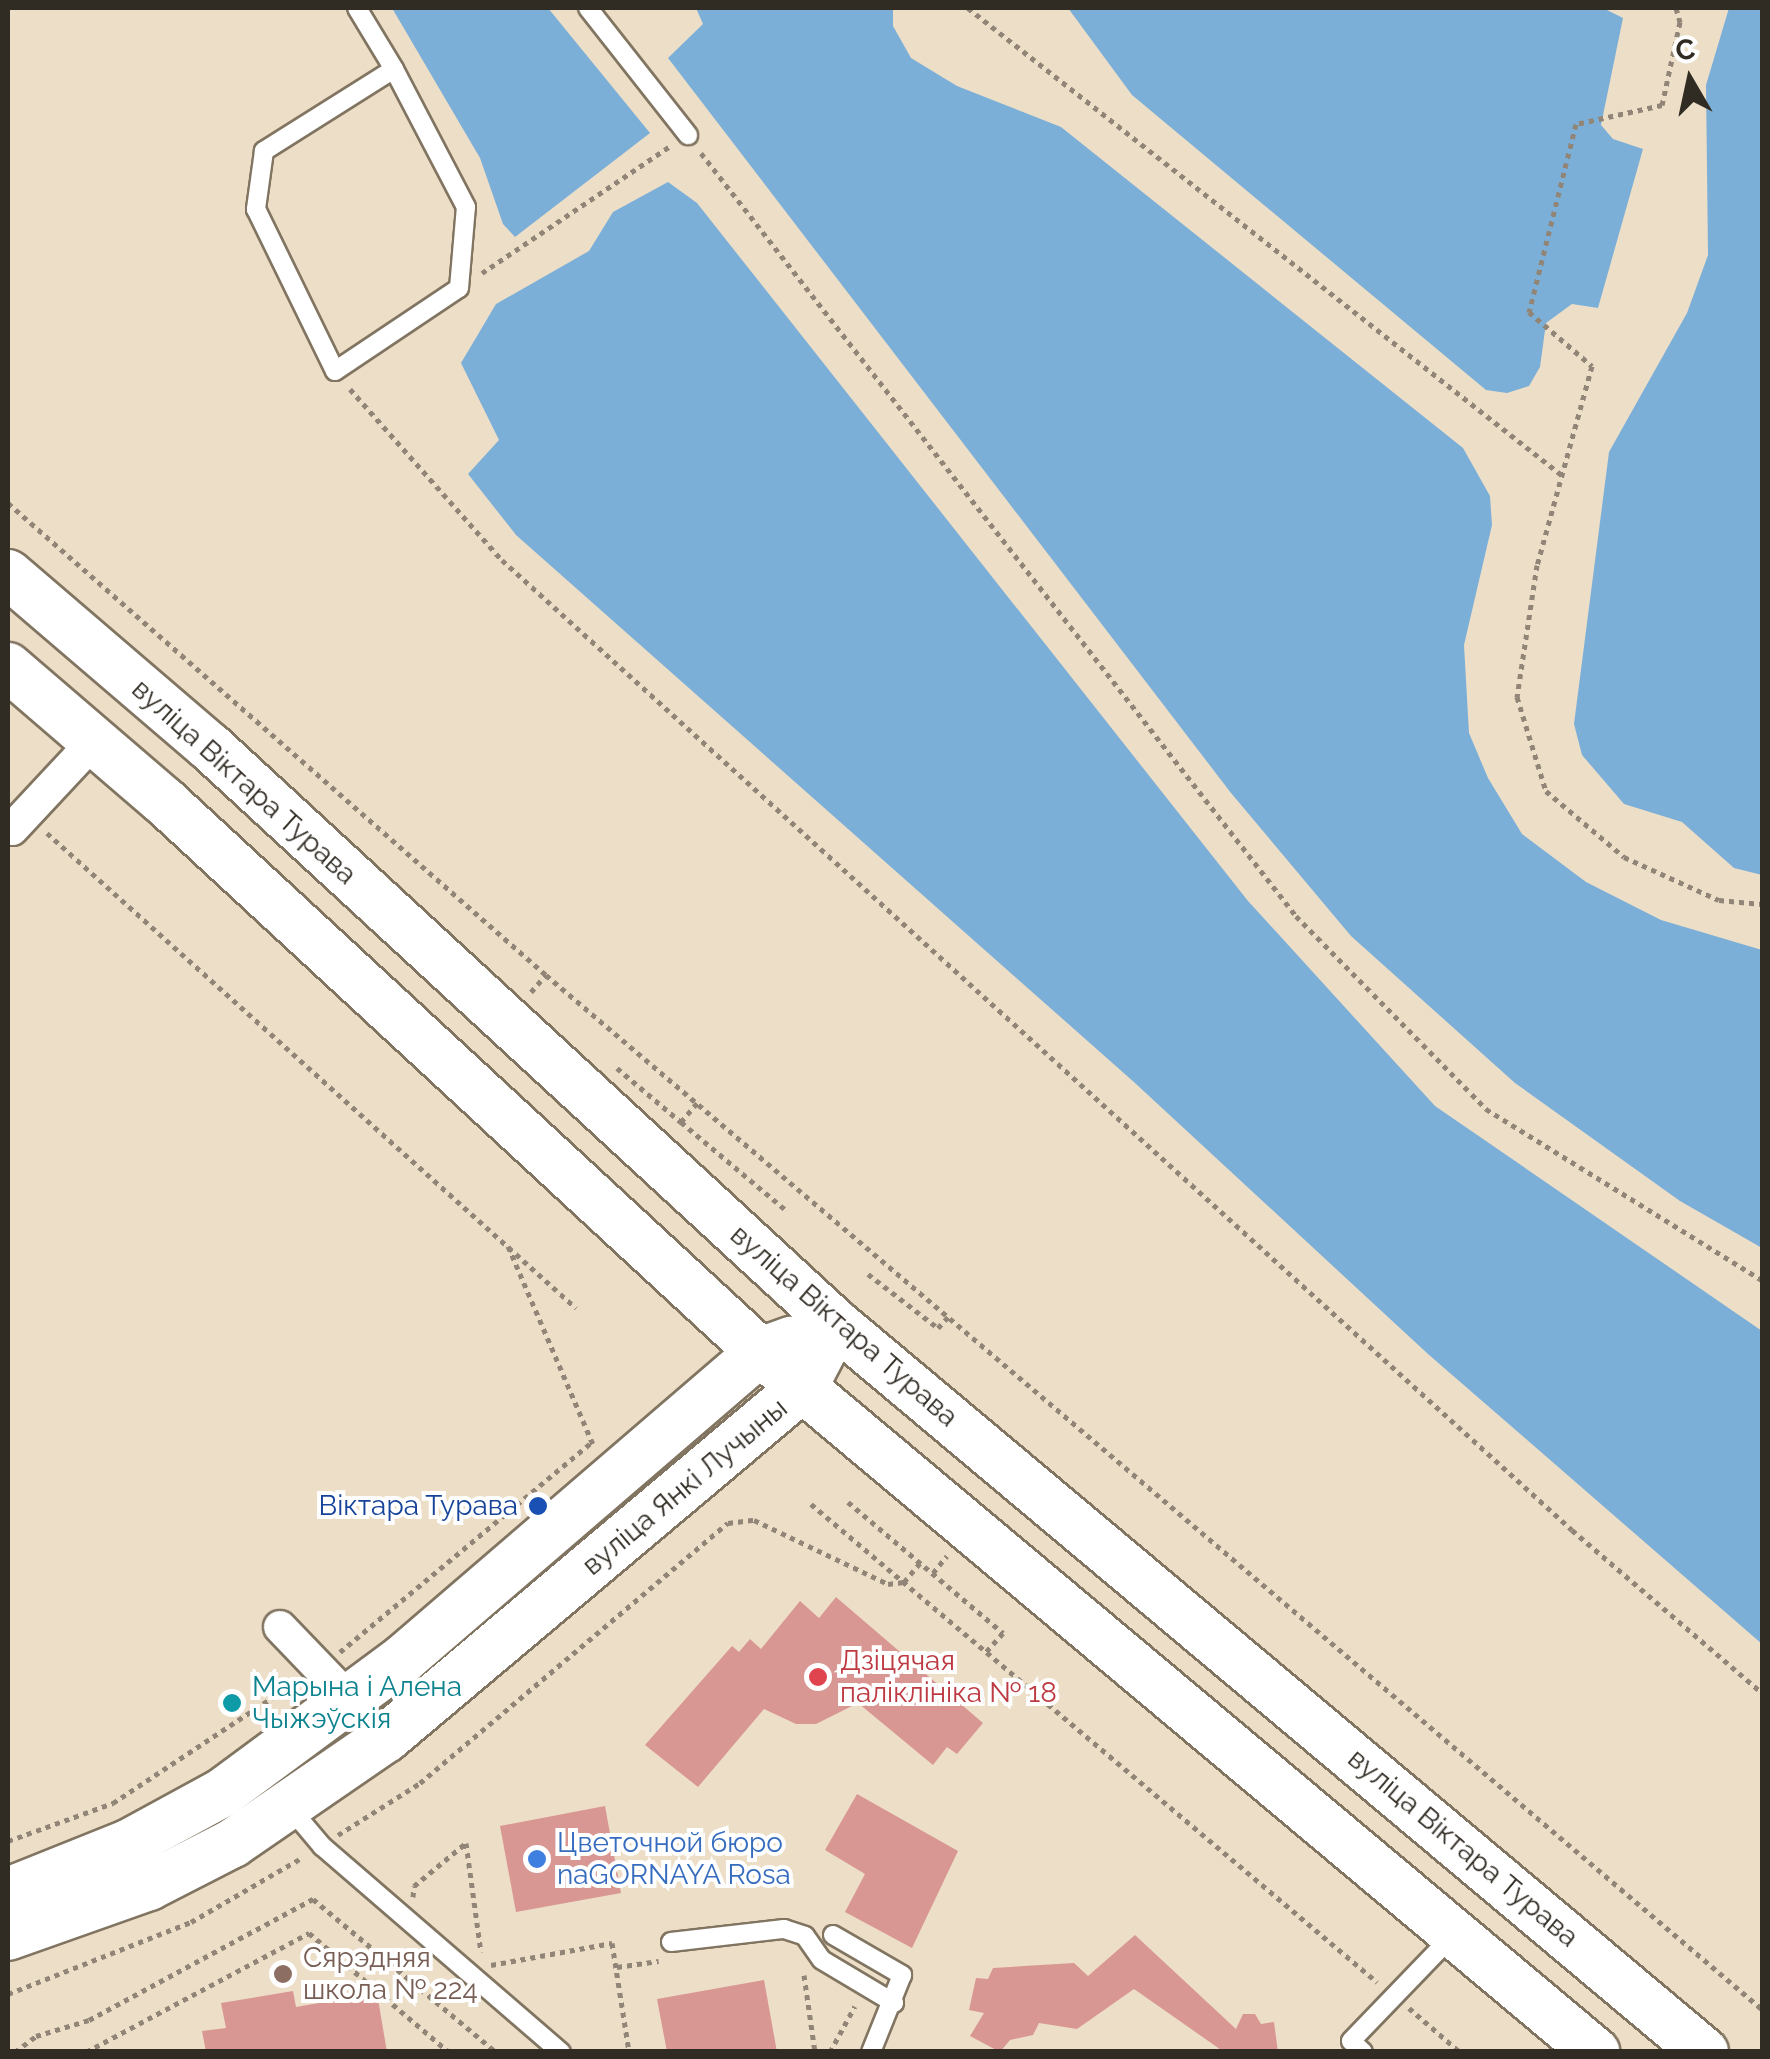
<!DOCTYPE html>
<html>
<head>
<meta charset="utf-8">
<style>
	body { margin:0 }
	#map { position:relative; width:1770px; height:2059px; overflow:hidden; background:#eddec8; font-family:Raleway,sans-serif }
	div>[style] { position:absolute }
	.water>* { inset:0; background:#7cafd7 }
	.building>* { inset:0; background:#d99793 }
	.path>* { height:5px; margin-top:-2.5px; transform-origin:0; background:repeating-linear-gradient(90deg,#908576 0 5px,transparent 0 10px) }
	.roads { filter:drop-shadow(2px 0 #817561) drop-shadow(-2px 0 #817561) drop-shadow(0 2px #817561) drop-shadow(0 -2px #817561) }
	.service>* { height:18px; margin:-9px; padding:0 9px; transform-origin:9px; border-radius:9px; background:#fff }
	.minor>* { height:32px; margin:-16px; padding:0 16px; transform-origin:16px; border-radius:16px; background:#fff }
	.secondary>* { height:48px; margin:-24px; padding:0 24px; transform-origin:24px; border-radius:24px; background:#fff }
	.dots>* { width:28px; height:28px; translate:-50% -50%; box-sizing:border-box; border:5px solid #fff; border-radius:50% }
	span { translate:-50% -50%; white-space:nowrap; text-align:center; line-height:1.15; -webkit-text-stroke:8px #fff; paint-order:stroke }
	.street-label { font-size:28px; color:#302b23 }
	.transit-label { font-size:28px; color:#164399 }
	.right { translate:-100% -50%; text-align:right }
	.health-label { font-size:28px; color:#be3a42 }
	.left { translate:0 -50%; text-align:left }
	.culture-label { font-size:28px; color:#0d838f }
	.shop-label { font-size:28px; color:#366cbe }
	.education-label { font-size:28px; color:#785e54 }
	.frame { position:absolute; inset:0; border:10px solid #302b23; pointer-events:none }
	.north { position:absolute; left:1640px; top:30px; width:100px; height:100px; -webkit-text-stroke:8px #fff; paint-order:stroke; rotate:351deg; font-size:28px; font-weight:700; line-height:40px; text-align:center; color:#302b23 }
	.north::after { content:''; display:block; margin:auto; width:35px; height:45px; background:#302b23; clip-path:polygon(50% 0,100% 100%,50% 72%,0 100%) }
</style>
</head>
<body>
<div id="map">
	<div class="water">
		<div style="clip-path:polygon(392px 8px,548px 8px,650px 133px,515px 237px,503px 224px,480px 158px)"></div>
		<div style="clip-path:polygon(696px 8px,893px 8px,893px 26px,911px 58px,957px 86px,1061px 127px,1463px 448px,1490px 496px,1492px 525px,1464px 645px,1469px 733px,1488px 778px,1522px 834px,1586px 882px,1661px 920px,1762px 950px,1762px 1248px,1680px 1201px,1515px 1083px,1351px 936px,1231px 793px,668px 58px,703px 24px)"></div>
		<div style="clip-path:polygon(1068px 8px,1603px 8px,1623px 18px,1601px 125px,1613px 139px,1643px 149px,1598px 308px,1572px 304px,1546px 323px,1540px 367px,1529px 386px,1507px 393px,1486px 390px,1132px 95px)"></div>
		<div style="clip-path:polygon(1729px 8px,1762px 8px,1762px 875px,1734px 868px,1682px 822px,1624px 804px,1582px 755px,1574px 724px,1609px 452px,1687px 313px,1708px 255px,1706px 85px)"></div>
		<div style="clip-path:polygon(668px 182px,697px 203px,1248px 901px,1435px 1106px,1762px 1331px,1762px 1644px,1428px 1354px,1135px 1083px,516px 535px,468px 474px,499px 440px,461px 363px,496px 304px,589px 251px,613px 212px)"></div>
	</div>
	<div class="building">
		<div style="clip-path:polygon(836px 1597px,983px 1723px,957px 1754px,947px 1747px,933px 1765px,858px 1703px,816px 1724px,796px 1724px,764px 1709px,698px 1787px,645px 1745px,732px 1646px,739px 1652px,750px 1639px,761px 1649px,800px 1601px,819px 1618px)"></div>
		<div style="clip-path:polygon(857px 1794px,958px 1851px,912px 1948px,845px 1912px,865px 1874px,825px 1850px)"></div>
		<div style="clip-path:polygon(605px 1806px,621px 1893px,516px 1912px,500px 1826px)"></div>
		<div style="clip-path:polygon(1135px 1935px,1236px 2029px,1243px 2014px,1255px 2014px,1261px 2024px,1274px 2022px,1278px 2052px,1224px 2052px,1134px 1989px,1077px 2029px,1039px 2023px,1033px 2035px,1010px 2040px,1000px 2052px,970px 2036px,984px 2013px,969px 2010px,976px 1978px,988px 1979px,993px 1968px,1074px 1963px,1088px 1976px)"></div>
		<div style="clip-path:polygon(764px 1980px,777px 2052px,667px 2052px,657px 1999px)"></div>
		<div style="clip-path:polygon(293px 1991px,296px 2007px,377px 1993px,387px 2052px,206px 2052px,202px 2031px,226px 2028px,221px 2003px)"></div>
	</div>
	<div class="path">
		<div style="left:968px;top:8px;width:757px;rotate:38.19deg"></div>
		<div style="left:1676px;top:8px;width:15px;rotate:74deg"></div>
		<div style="left:1680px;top:22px;width:85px;rotate:102.2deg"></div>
		<div style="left:1662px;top:105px;width:88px;rotate:167.5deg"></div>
		<div style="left:1576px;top:124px;width:194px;rotate:104deg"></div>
		<div style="left:1529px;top:312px;width:83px;rotate:40.6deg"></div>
		<div style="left:1592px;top:366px;width:206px;rotate:105.4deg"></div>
		<div style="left:1537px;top:565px;width:134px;rotate:98.6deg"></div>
		<div style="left:1517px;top:697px;width:98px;rotate:72.9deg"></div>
		<div style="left:1546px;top:791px;width:102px;rotate:40.2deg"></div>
		<div style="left:1624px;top:857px;width:104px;rotate:24.4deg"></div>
		<div style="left:1719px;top:900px;width:43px;rotate:5.3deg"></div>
		<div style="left:701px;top:153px;width:968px;rotate:52.05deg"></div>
		<div style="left:1296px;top:916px;width:271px;rotate:45.4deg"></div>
		<div style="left:1486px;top:1109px;width:325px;rotate:31.8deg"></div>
		<div style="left:482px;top:273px;width:229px;rotate:-34deg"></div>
		<div style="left:350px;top:389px;width:229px;rotate:48.4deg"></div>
		<div style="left:502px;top:560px;width:1444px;rotate:42.19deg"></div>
		<div style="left:1572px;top:1530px;width:250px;rotate:40.6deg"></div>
		<div style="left:8px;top:503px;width:716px;rotate:41.26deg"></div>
		<div style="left:546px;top:975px;width:1596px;rotate:40.38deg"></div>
		<div style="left:47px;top:833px;width:711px;rotate:41.92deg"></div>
		<div style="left:531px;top:992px;width:23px;rotate:-49deg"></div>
		<div style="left:617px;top:1068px;width:84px;rotate:40.2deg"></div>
		<div style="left:681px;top:1122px;width:25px;rotate:-50deg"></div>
		<div style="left:681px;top:1122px;width:137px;rotate:40deg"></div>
		<div style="left:508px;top:1246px;width:219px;rotate:66.8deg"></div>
		<div style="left:868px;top:1274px;width:88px;rotate:37.6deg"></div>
		<div style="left:938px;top:1328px;width:15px;rotate:-48deg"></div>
		<div style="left:848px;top:1502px;width:203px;rotate:40.2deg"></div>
		<div style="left:1003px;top:1633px;width:25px;rotate:132deg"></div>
		<div style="left:811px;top:1504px;width:741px;rotate:40.18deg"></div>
		<div style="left:933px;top:1573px;width:22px;rotate:-51deg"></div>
		<div style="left:340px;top:1652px;width:327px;rotate:-39.8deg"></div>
		<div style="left:338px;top:1835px;width:97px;rotate:-32.4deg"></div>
		<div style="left:420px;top:1783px;width:403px;rotate:-40.2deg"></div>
		<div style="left:728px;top:1523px;width:26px;rotate:-7deg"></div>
		<div style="left:754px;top:1520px;width:148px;rotate:25.5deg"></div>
		<div style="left:888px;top:1584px;width:16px;rotate:-7deg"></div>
		<div style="left:904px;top:1582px;width:25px;rotate:-50deg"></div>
		<div style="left:8px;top:1841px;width:112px;rotate:-19.9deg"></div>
		<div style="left:113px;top:1803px;width:209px;rotate:-33.5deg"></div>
		<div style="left:413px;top:1897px;width:11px;rotate:-85deg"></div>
		<div style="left:414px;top:1886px;width:67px;rotate:-39.6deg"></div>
		<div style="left:466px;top:1843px;width:110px;rotate:82.2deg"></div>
		<div style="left:491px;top:1965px;width:123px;rotate:-10.3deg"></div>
		<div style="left:612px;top:1943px;width:110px;rotate:81.1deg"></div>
		<div style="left:617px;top:1967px;width:42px;rotate:-8.1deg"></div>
		<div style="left:804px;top:1975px;width:78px;rotate:81.9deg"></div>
		<div style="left:8px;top:1994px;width:197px;rotate:-21.5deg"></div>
		<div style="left:191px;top:1922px;width:129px;rotate:-30.1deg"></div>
		<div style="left:1409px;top:2008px;width:67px;rotate:40.8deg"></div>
		<div style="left:17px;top:2051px;width:20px;rotate:3deg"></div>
		<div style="left:15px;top:2052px;width:26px;rotate:-37deg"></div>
		<div style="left:36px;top:2036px;width:55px;rotate:-16.8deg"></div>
		<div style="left:89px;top:2020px;width:255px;rotate:-28.4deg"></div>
		<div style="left:313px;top:1899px;width:239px;rotate:39.9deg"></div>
		<div style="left:86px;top:2052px;width:253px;rotate:-28.1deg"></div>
		<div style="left:309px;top:1933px;width:184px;rotate:40.4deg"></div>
		<div style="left:830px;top:2052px;width:52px;rotate:-61.5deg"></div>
	</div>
	<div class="roads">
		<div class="service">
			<div style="left:357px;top:8px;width:71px;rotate:58.8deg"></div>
			<div style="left:394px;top:69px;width:154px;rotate:147.8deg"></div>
			<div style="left:264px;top:151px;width:59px;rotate:97.9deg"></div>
			<div style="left:256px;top:209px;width:180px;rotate:64deg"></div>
			<div style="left:335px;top:371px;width:149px;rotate:-33.8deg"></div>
			<div style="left:459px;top:288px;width:81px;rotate:-85.1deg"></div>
			<div style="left:466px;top:207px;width:156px;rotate:-117.6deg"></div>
			<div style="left:588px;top:8px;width:162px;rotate:51.8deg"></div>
			<div style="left:290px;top:1808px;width:50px;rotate:49.9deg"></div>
			<div style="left:322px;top:1846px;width:316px;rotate:40.8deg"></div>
			<div style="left:833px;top:1935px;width:80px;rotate:30.1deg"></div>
			<div style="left:902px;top:1975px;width:83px;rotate:111.9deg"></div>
			<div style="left:671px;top:1942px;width:114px;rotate:-6.6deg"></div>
			<div style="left:784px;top:1929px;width:22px;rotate:18deg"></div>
			<div style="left:805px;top:1936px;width:29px;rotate:55deg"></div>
			<div style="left:822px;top:1960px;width:84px;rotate:30.8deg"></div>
			<div style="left:1363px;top:2052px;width:16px;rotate:-137deg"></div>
			<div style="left:1351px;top:2041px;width:149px;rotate:-46.1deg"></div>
		</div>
		<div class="minor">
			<div style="left:12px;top:829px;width:120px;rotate:-47deg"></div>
			<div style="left:280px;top:1627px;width:101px;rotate:46.2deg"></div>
		</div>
		<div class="secondary">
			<div style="left:8px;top:574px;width:266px;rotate:40.6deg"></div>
			<div style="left:210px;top:747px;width:851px;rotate:42.67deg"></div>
			<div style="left:836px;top:1324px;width:1133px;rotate:39.99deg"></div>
			<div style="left:8px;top:667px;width:206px;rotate:40.7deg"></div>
			<div style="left:164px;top:801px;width:812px;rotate:42.75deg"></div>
			<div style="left:760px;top:1352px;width:1090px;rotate:39.97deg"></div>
			<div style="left:8px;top:1892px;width:129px;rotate:-21.8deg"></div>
			<div style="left:128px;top:1844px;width:107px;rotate:-28.5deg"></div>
			<div style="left:222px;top:1793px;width:225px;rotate:-36.5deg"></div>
			<div style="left:403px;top:1659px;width:471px;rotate:-40.7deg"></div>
			<div style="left:760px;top:1352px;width:33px;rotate:-20deg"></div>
			<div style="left:8px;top:1936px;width:150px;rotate:-19.5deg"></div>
			<div style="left:149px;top:1886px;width:94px;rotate:-27.1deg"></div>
			<div style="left:233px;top:1843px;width:186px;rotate:-34.5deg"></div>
			<div style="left:386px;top:1738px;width:545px;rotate:-40.09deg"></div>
			<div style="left:803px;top:1387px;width:71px;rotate:-62.4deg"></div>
		</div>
	</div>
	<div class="dots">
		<div style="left:538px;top:1506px;background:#1a4fb4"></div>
		<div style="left:818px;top:1677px;background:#e0444e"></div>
		<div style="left:232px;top:1703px;background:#0f9aa8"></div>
		<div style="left:537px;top:1859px;background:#3f7fe0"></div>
		<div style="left:283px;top:1974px;background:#8d6e63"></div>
	</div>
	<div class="street-label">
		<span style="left:244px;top:782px;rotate:42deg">вуліца Віктара Турава</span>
		<span style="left:844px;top:1326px;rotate:41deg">вуліца Віктара Турава</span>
		<span style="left:685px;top:1487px;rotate:-40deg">вуліца Янкі Лучыны</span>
		<span style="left:1463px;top:1848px;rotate:40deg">вуліца Віктара Турава</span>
	</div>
	<div class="transit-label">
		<span class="right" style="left:518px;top:1506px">Віктара Турава</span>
	</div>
	<div class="health-label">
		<span class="left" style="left:840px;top:1677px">Дзіцячая<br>паліклініка № 18</span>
	</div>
	<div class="culture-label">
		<span class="left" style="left:252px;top:1703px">Марына і Алена<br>Чыжэўскія</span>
	</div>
	<div class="shop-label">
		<span class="left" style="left:557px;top:1859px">Цветочной бюро<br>naGORNAYA Rosa</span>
	</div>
	<div class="education-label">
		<span class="left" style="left:303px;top:1974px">Сярэдняя<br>школа № 224</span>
	</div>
	<div class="frame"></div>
	<div class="north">С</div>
</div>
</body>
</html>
